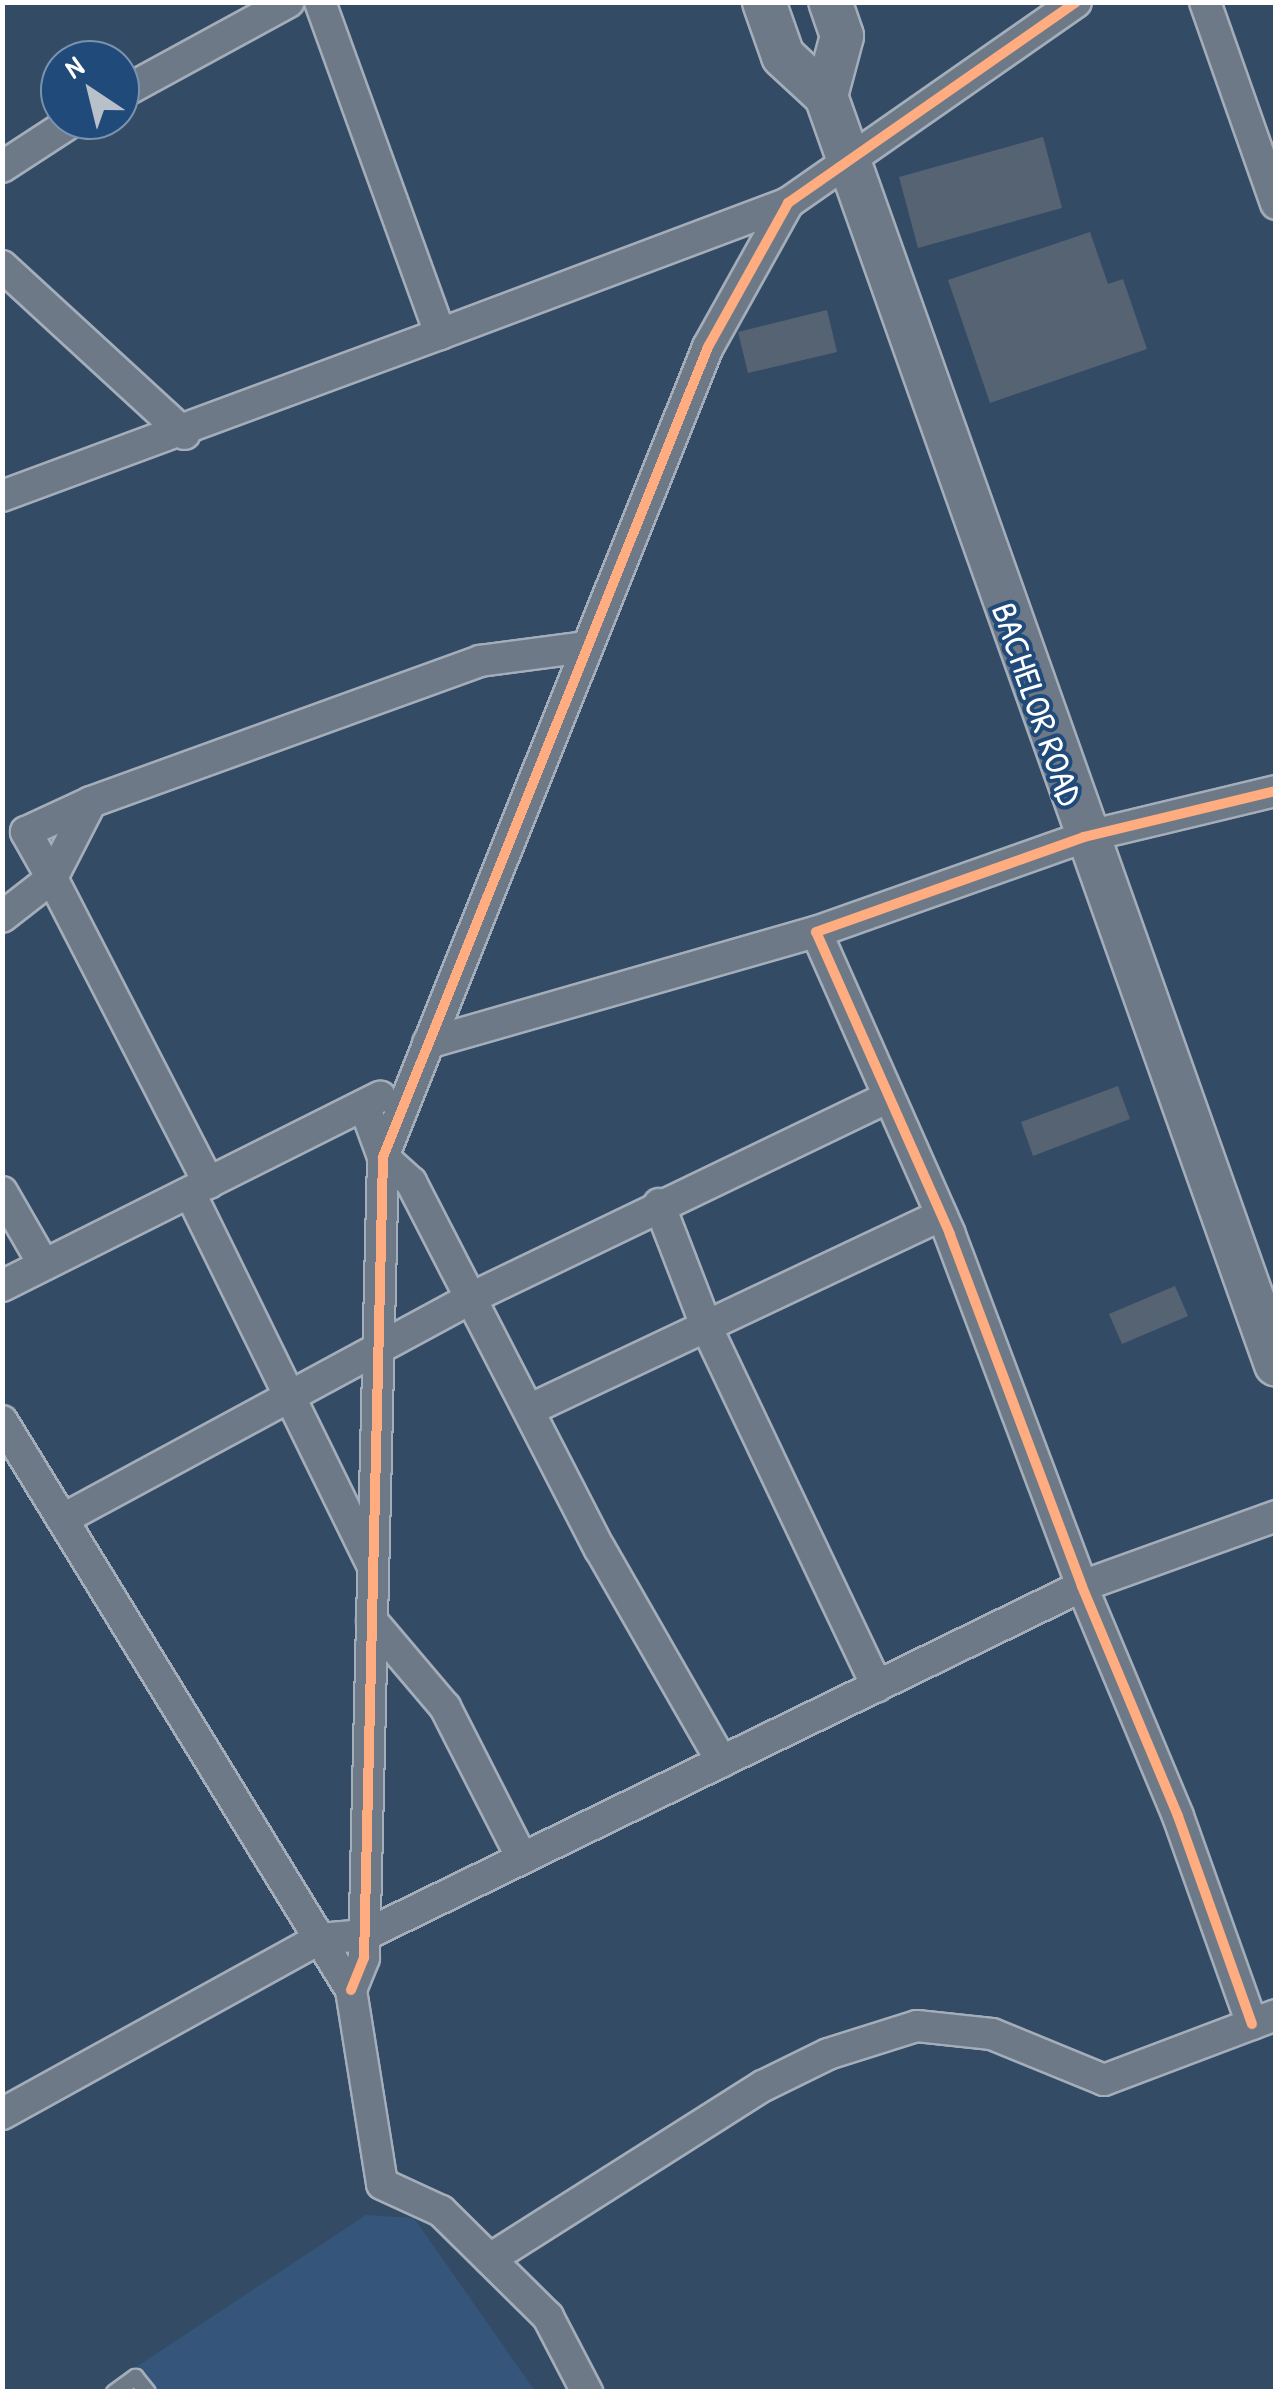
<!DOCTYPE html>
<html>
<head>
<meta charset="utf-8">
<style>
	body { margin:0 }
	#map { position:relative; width:1278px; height:2394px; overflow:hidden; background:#344b65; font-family:"Patrick Hand",sans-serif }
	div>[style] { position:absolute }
	.built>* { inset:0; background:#35557b }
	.building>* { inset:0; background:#566372 }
	.roads { filter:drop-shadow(2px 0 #a4aeba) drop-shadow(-2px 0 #a4aeba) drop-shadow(0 2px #a4aeba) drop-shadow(0 -2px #a4aeba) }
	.lane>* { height:15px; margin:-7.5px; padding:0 7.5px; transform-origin:7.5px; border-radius:7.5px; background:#6d7986 }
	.street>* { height:30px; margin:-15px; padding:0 15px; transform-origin:15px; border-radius:15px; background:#6d7986 }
	.secondary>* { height:42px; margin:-21px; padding:0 21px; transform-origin:21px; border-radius:21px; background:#6d7986 }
	.cycleway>* { height:10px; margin:-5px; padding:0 5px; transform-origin:5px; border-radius:5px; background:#ffac80 }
	span { translate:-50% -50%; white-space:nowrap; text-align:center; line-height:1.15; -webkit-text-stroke:8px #1f4a7a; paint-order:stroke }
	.street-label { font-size:35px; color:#fff }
	.frame { position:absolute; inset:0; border:5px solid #fff; pointer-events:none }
	.north { position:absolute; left:40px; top:40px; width:100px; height:100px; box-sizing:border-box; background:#1f4a7a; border:2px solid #7992af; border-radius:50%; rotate:325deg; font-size:28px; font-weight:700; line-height:40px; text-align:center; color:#fff }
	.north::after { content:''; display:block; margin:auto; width:35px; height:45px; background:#b8c0c9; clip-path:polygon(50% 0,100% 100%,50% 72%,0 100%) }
</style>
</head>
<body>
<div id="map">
	<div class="built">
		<div style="clip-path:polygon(366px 2215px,414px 2218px,535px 2391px,98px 2392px)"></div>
	</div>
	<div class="building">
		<div style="clip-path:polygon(1043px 137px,1062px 208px,918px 248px,899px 177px)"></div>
		<div style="clip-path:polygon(1090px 232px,1108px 284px,1123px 279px,1147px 349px,990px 403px,948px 280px)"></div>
		<div style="clip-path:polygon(827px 310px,837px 352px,748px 373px,738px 332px)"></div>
		<div style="clip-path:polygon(1118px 1086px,1130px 1119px,1033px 1156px,1021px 1122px)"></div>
		<div style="clip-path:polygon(1175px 1286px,1188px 1316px,1122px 1344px,1109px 1314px)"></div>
	</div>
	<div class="roads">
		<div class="lane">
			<div style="left:114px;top:2392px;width:26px;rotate:-36deg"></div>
			<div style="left:135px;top:2377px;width:19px;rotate:51deg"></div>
		</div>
		<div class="street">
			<div style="left:320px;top:2px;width:353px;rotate:70.1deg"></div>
			<div style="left:440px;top:334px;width:372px;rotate:-20.6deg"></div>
			<div style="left:1205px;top:2px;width:214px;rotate:70.6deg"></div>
			<div style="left:120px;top:94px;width:192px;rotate:-28.6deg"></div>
			<div style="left:2px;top:167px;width:86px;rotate:-33.1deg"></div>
			<div style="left:2px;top:266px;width:248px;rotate:42.6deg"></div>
			<div style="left:2px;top:496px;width:467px;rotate:-20.3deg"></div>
			<div style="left:91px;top:802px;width:85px;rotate:117.2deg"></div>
			<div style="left:52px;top:878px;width:343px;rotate:62.8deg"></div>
			<div style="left:2px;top:917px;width:63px;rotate:-38deg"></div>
			<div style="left:52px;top:878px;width:53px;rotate:-119.5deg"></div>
			<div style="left:26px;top:832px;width:72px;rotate:-24.8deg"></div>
			<div style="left:91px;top:802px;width:414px;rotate:-19.9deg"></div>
			<div style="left:480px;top:661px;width:108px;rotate:-7.5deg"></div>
			<div style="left:428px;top:1043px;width:404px;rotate:-16deg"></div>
			<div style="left:364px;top:1105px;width:55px;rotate:69.9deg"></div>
			<div style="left:383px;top:1157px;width:38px;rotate:42deg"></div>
			<div style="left:411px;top:1182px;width:413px;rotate:62.8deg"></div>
			<div style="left:600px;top:1549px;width:245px;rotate:60.2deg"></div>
			<div style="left:2px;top:1192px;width:84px;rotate:60.1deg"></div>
			<div style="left:190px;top:1193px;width:412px;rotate:63.9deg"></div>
			<div style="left:659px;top:1204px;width:131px;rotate:68.9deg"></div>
			<div style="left:706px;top:1326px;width:399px;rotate:64.6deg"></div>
			<div style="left:2px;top:1286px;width:423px;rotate:-26.6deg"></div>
			<div style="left:531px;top:1409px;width:454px;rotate:-25.3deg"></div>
			<div style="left:2px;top:1421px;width:668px;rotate:58.48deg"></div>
			<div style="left:351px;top:1990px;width:196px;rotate:80.9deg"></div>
			<div style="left:382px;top:2184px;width:65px;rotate:24.6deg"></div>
			<div style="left:441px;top:2211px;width:151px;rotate:44.7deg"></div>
			<div style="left:548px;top:2317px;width:85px;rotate:62.5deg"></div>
			<div style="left:63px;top:1519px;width:468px;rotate:-28.4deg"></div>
			<div style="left:475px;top:1296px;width:459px;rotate:-25.7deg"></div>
			<div style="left:372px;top:1621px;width:113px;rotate:49.7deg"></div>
			<div style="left:445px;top:1707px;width:169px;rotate:63deg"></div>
			<div style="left:351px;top:1990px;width:35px;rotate:-68deg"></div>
			<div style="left:364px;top:1958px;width:801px;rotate:-88.64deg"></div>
			<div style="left:383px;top:1157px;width:873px;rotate:-68.14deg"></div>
			<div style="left:708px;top:347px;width:165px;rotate:-60.9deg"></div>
			<div style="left:788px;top:203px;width:351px;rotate:-34.9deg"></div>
			<div style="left:1252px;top:2024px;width:221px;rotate:-109.6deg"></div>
			<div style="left:1178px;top:1816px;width:249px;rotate:-112.7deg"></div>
			<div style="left:1082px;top:1586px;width:376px;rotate:-110.6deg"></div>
			<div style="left:950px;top:1234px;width:330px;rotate:-113.9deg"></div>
			<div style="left:816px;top:932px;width:284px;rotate:-19.5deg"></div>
			<div style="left:1084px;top:837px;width:197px;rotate:-13.5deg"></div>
			<div style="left:2px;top:2114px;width:362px;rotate:-28.9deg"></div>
			<div style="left:319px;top:1939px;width:46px;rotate:-5deg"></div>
			<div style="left:365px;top:1935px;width:797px;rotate:-25.95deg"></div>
			<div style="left:1082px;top:1586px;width:206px;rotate:-19.8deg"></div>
			<div style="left:490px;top:2259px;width:323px;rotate:-32.4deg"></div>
			<div style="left:763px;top:2086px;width:72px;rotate:-26.2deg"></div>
			<div style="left:828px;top:2054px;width:93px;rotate:-17.5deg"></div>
			<div style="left:917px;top:2026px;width:75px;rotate:6.1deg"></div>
			<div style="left:992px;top:2034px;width:121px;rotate:22.3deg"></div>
			<div style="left:1104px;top:2080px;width:184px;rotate:-20.7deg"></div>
		</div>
		<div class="secondary">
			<div style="left:764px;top:2px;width:57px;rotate:70.6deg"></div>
			<div style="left:783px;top:56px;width:59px;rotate:42.9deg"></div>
			<div style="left:826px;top:96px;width:1346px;rotate:70.47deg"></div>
			<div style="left:826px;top:96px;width:62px;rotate:-75.1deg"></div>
			<div style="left:842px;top:36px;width:36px;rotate:-109deg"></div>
		</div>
	</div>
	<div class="cycleway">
		<div style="left:351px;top:1990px;width:35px;rotate:-68deg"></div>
		<div style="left:364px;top:1958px;width:801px;rotate:-88.64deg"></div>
		<div style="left:383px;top:1157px;width:873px;rotate:-68.14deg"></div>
		<div style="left:708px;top:347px;width:165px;rotate:-60.9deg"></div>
		<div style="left:788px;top:203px;width:351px;rotate:-34.9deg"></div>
		<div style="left:1252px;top:2024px;width:221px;rotate:-109.6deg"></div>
		<div style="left:1178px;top:1816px;width:249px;rotate:-112.7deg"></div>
		<div style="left:1082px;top:1586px;width:376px;rotate:-110.6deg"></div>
		<div style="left:950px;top:1234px;width:330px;rotate:-113.9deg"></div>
		<div style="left:816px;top:932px;width:284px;rotate:-19.5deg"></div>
		<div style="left:1084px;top:837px;width:197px;rotate:-13.5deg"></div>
	</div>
	<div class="street-label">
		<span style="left:1037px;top:704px;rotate:71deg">BACHELOR ROAD</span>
	</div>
	<div class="frame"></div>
	<div class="north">N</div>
</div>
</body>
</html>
